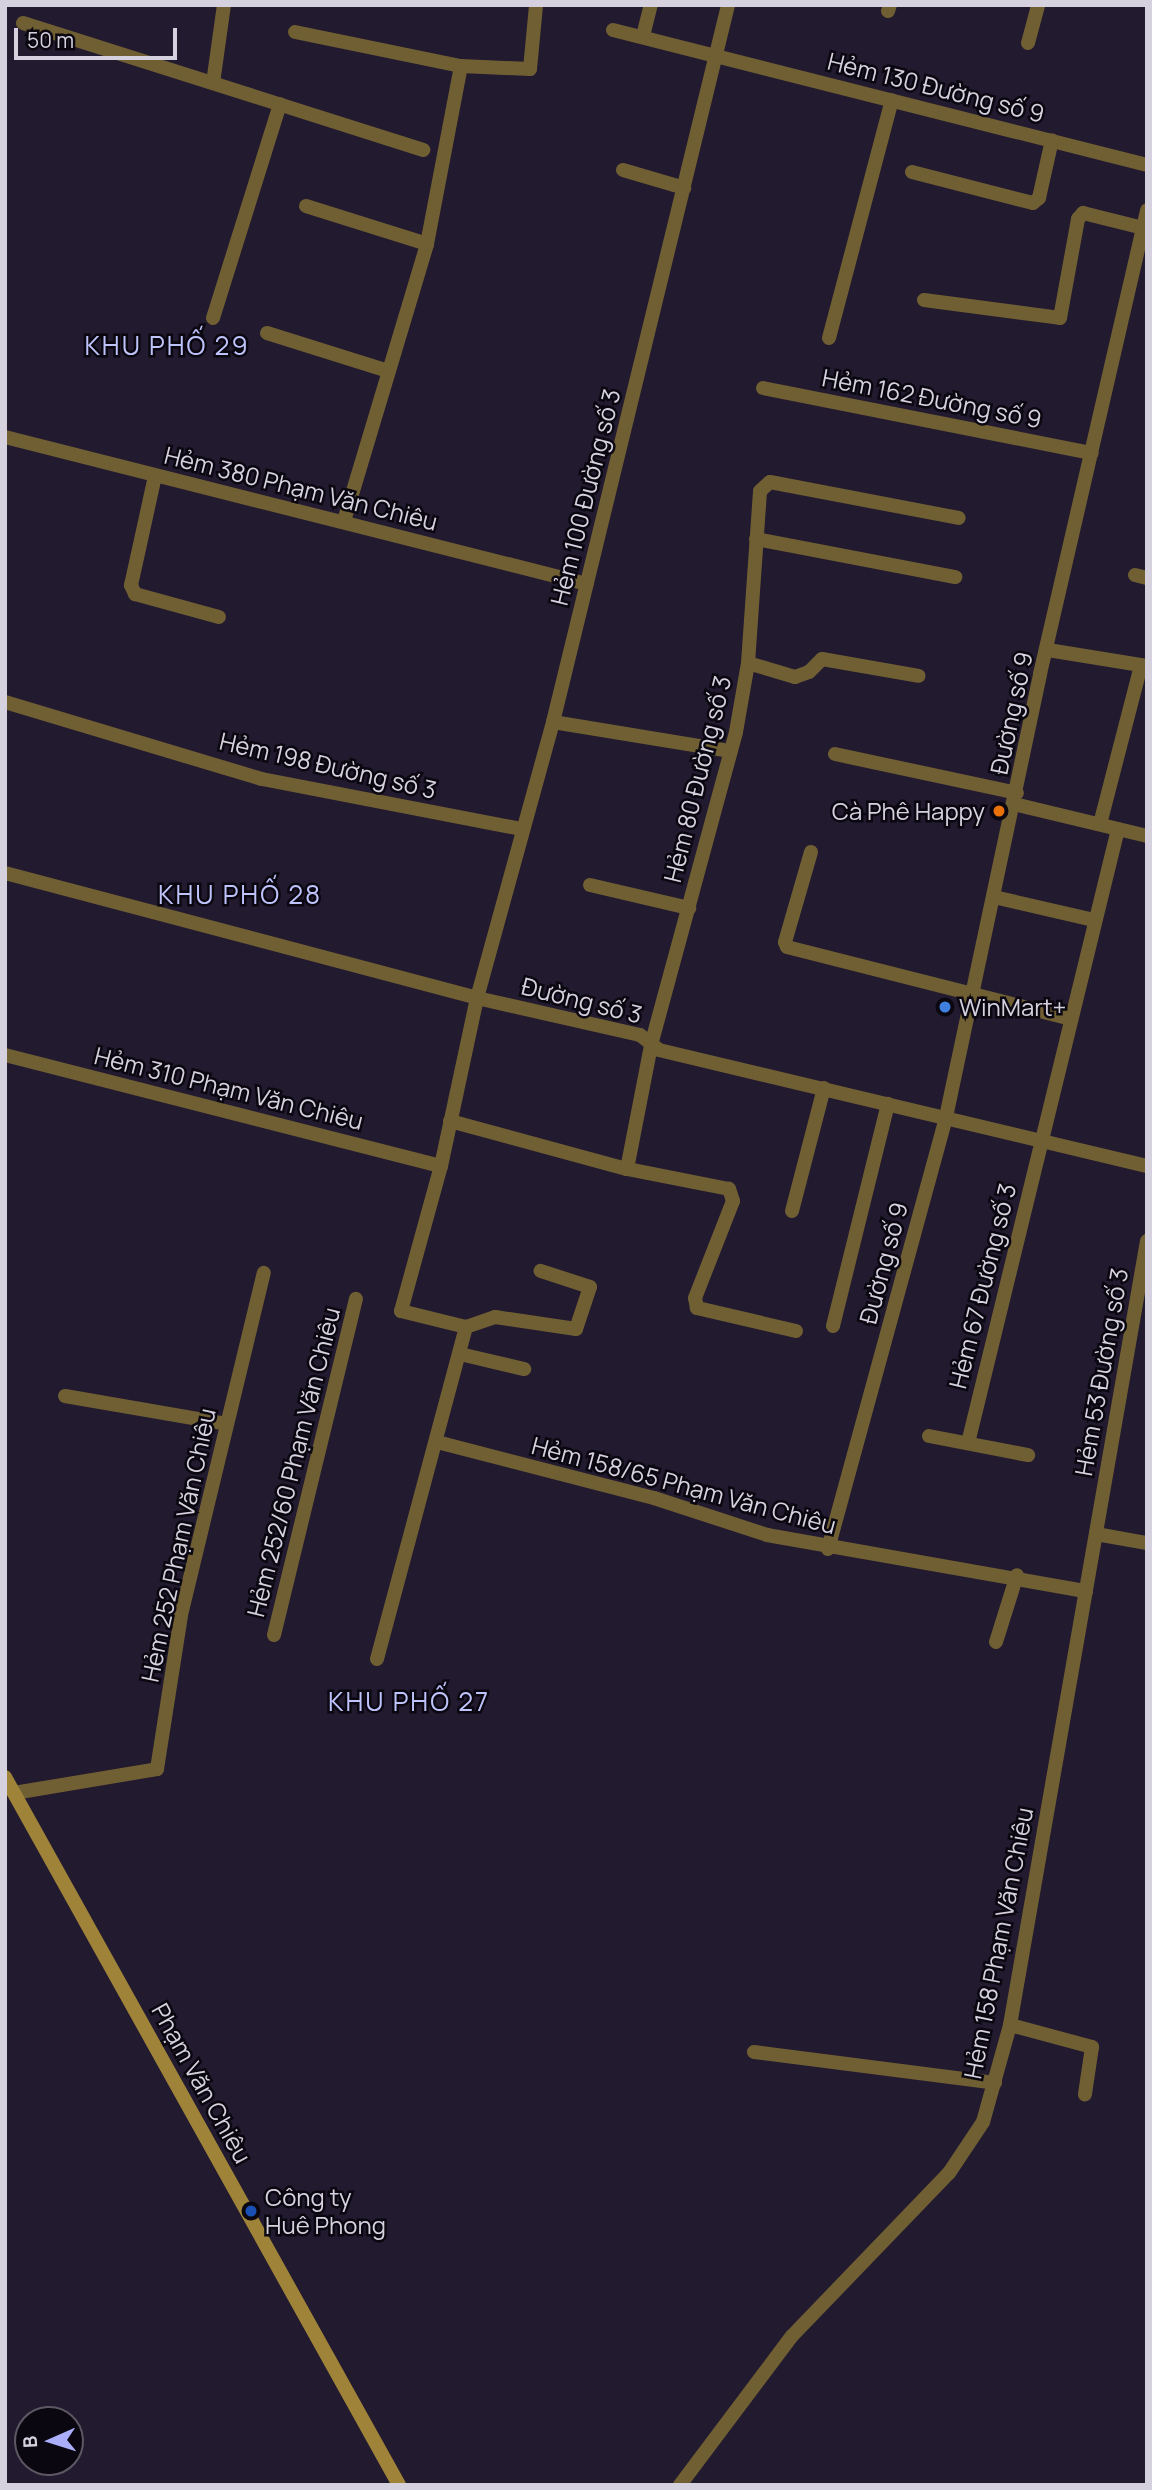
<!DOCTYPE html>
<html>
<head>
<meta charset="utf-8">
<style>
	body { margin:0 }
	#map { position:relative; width:1152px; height:2490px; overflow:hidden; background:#221a2f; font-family:Manrope,sans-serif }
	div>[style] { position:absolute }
	.street>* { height:14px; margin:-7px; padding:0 7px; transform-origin:7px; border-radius:7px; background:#705f33 }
	.secondary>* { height:14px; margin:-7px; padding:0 7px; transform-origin:7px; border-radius:7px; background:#9e8338 }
	.dots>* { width:19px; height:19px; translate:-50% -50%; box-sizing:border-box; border:4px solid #0a0710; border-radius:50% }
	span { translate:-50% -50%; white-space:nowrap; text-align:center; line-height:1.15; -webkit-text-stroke:5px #0a0710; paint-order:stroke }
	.street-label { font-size:24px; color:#d5d1df }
	.poi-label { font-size:24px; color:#d5d1df }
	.right { translate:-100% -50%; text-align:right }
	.left { translate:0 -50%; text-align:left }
	.neighbourhood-label { font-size:26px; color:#bfc3fc; letter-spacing:2px }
	.frame { position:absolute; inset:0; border:7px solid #d5d1df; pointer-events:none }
	.north { position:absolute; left:14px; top:2406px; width:70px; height:70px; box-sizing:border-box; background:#0a0710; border:2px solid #5b5863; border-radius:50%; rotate:267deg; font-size:19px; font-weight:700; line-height:28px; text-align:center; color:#d5d1df }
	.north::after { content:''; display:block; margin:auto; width:24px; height:32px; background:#abaffb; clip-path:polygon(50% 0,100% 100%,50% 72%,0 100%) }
	.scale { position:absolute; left:14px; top:28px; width:163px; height:32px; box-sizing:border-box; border:4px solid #d5d1df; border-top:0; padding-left:9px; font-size:21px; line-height:24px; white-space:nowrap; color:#d5d1df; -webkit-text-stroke:5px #0a0710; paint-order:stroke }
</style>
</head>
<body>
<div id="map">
	<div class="street">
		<div style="left:888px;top:11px;width:6px;rotate:-72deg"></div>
		<div style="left:23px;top:23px;width:420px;rotate:17.6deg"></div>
		<div style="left:613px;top:30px;width:551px;rotate:14.19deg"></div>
		<div style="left:295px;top:32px;width:169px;rotate:11.6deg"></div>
		<div style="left:461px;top:66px;width:69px;rotate:2.5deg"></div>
		<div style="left:530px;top:69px;width:64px;rotate:-84.6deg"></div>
		<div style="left:643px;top:36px;width:32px;rotate:-76deg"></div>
		<div style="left:1028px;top:43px;width:39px;rotate:-75deg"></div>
		<div style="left:213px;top:83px;width:79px;rotate:-82deg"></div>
		<div style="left:623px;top:170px;width:64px;rotate:16.4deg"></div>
		<div style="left:912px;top:172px;width:125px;rotate:14.4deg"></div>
		<div style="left:1033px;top:203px;width:8px;rotate:-40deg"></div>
		<div style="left:1039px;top:198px;width:59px;rotate:-77.4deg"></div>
		<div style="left:306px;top:206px;width:127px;rotate:17.4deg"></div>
		<div style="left:924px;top:300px;width:137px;rotate:7.5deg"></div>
		<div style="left:1060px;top:318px;width:101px;rotate:-79.7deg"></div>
		<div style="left:1078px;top:219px;width:8px;rotate:-50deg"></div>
		<div style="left:1083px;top:213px;width:62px;rotate:14deg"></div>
		<div style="left:213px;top:318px;width:224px;rotate:-72.6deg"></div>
		<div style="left:267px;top:333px;width:127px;rotate:17.4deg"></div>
		<div style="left:829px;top:338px;width:246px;rotate:-75.2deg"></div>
		<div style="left:763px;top:388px;width:335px;rotate:11.2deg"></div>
		<div style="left:5px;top:437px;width:600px;rotate:14.18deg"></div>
		<div style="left:155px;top:476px;width:112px;rotate:102.4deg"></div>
		<div style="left:131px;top:585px;width:10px;rotate:66deg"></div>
		<div style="left:135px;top:594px;width:87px;rotate:15.3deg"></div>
		<div style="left:344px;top:521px;width:289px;rotate:-73.3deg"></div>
		<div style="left:427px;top:244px;width:181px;rotate:-79.2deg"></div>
		<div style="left:756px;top:539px;width:203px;rotate:10.8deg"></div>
		<div style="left:1135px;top:575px;width:12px;rotate:14deg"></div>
		<div style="left:1048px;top:650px;width:100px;rotate:9.2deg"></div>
		<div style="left:748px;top:663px;width:49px;rotate:16.6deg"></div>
		<div style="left:795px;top:677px;width:15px;rotate:-20deg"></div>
		<div style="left:809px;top:672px;width:18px;rotate:-45deg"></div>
		<div style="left:822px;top:659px;width:98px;rotate:9.9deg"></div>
		<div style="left:5px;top:702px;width:268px;rotate:16.7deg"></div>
		<div style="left:262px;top:779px;width:265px;rotate:10.9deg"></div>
		<div style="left:553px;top:722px;width:180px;rotate:9.3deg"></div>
		<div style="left:835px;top:754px;width:186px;rotate:12.1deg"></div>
		<div style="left:1014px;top:804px;width:137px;rotate:13.5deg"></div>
		<div style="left:1100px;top:824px;width:164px;rotate:-75.5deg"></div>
		<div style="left:811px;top:852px;width:94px;rotate:106.1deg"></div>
		<div style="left:785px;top:942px;width:5px;rotate:68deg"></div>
		<div style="left:787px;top:947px;width:293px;rotate:14.2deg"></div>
		<div style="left:5px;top:873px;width:488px;rotate:14.8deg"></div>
		<div style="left:477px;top:998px;width:167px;rotate:12.8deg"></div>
		<div style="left:640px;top:1035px;width:24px;rotate:38deg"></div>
		<div style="left:659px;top:1050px;width:502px;rotate:13.37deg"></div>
		<div style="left:590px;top:885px;width:102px;rotate:13.1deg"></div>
		<div style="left:994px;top:897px;width:103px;rotate:13deg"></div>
		<div style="left:5px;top:1055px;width:450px;rotate:14.3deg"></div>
		<div style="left:450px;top:1121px;width:183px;rotate:15.2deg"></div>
		<div style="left:792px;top:1211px;width:127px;rotate:-75.4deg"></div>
		<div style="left:833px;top:1326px;width:229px;rotate:-76.1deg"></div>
		<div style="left:466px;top:1327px;width:31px;rotate:-19deg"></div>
		<div style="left:495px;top:1317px;width:82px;rotate:8.4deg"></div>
		<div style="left:576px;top:1329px;width:44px;rotate:-71.6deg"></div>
		<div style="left:590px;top:1287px;width:52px;rotate:-161.9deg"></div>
		<div style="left:796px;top:1331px;width:102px;rotate:-166.9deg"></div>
		<div style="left:697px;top:1308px;width:10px;rotate:-101deg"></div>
		<div style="left:695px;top:1298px;width:104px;rotate:-68.6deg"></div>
		<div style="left:733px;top:1201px;width:13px;rotate:-108deg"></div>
		<div style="left:729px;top:1189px;width:104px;rotate:-168.9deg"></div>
		<div style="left:627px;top:1169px;width:126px;rotate:-79deg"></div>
		<div style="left:651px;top:1045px;width:324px;rotate:-74.8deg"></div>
		<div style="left:736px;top:732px;width:70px;rotate:-80.1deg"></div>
		<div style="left:748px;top:663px;width:172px;rotate:-86deg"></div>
		<div style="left:760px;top:491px;width:13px;rotate:-42deg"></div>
		<div style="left:770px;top:482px;width:192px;rotate:10.8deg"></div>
		<div style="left:460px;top:1354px;width:66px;rotate:13.2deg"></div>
		<div style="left:65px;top:1396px;width:164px;rotate:9.8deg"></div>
		<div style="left:929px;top:1436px;width:101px;rotate:10.9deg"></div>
		<div style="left:437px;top:1442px;width:224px;rotate:14.5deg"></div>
		<div style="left:654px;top:1498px;width:119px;rotate:18.1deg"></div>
		<div style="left:767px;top:1535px;width:324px;rotate:10deg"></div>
		<div style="left:968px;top:1443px;width:632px;rotate:-76.27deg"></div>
		<div style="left:1096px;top:1534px;width:52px;rotate:10deg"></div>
		<div style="left:828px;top:1549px;width:448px;rotate:-74.7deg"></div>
		<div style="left:946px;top:1117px;width:453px;rotate:-78deg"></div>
		<div style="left:1040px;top:674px;width:476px;rotate:-77deg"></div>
		<div style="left:274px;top:1635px;width:346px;rotate:-76.3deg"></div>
		<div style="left:996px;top:1642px;width:70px;rotate:-72.6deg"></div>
		<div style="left:377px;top:1659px;width:344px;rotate:-75deg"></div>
		<div style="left:466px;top:1327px;width:67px;rotate:-166.2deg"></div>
		<div style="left:401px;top:1311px;width:150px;rotate:-74.6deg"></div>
		<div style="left:441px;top:1166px;width:172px;rotate:-77.9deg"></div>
		<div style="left:477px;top:998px;width:286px;rotate:-74.6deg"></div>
		<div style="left:553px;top:722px;width:738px;rotate:-76.28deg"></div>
		<div style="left:14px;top:1793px;width:145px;rotate:-9.5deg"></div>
		<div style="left:157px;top:1769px;width:156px;rotate:-81.1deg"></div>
		<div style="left:181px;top:1615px;width:352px;rotate:-76.4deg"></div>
		<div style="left:1010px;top:2025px;width:85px;rotate:15deg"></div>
		<div style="left:1092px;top:2047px;width:48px;rotate:98.5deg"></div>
		<div style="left:754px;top:2052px;width:243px;rotate:7.3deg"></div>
		<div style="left:680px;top:2485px;width:186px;rotate:-53.1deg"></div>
		<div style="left:792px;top:2336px;width:226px;rotate:-46.1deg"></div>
		<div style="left:949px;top:2173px;width:61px;rotate:-56.3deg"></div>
		<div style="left:983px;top:2122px;width:101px;rotate:-74.4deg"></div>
		<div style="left:1010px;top:2025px;width:796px;rotate:-80.09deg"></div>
	</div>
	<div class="secondary">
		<div style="left:5px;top:1777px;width:810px;rotate:60.9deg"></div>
	</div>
	<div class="dots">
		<div style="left:999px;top:811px;background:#e8710a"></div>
		<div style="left:945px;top:1007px;background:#3f7fe0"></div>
		<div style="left:251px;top:2211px;background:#1a4fb4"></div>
	</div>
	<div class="street-label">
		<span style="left:936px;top:87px;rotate:14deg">Hẻm 130 Đường số 9</span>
		<span style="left:932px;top:398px;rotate:11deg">Hẻm 162 Đường số 9</span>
		<span style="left:301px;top:488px;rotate:14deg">Hẻm 380 Phạm Văn Chiêu</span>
		<span style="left:585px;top:497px;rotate:-76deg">Hẻm 100 Đường số 3</span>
		<span style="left:1011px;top:713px;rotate:-78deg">Đường số 9</span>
		<span style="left:328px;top:765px;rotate:13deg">Hẻm 198 Đường số 3</span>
		<span style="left:697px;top:779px;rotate:-76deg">Hẻm 80 Đường số 3</span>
		<span style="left:582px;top:1000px;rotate:14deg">Đường số 3</span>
		<span style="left:229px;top:1088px;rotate:14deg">Hẻm 310 Phạm Văn Chiêu</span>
		<span style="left:883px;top:1263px;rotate:-75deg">Đường số 9</span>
		<span style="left:982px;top:1286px;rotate:-76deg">Hẻm 67 Đường số 3</span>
		<span style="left:1101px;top:1372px;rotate:-80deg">Hẻm 53 Đường số 3</span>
		<span style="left:293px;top:1462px;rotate:-76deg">Hẻm 252/60 Phạm Văn Chiêu</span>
		<span style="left:684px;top:1485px;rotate:15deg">Hẻm 158/65 Phạm Văn Chiêu</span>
		<span style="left:178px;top:1545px;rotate:-78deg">Hẻm 252 Phạm Văn Chiêu</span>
		<span style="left:998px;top:1943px;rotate:-79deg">Hẻm 158 Phạm Văn Chiêu</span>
		<span style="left:202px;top:2083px;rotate:61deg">Phạm Văn Chiêu</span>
	</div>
	<div class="poi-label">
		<span class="right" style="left:985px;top:811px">Cà Phê Happy</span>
		<span class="left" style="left:959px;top:1007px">WinMart+</span>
		<span class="left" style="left:265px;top:2211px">Công ty<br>Huê Phong</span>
	</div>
	<div class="neighbourhood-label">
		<span style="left:167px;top:346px">KHU PHỐ 29</span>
		<span style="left:240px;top:895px">KHU PHỐ 28</span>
		<span style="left:409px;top:1702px">KHU PHỐ 27</span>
	</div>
	<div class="frame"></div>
	<div class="north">B</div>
	<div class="scale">50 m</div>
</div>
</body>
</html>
